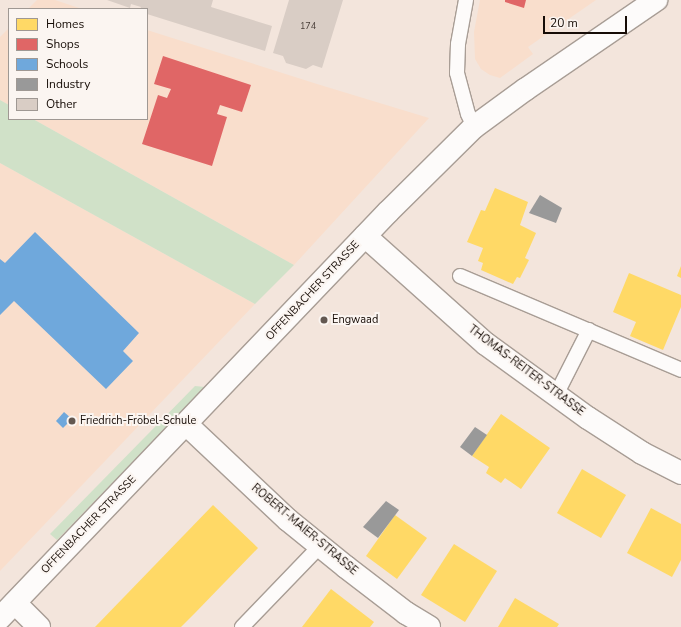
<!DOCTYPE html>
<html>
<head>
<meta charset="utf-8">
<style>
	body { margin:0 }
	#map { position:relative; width:681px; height:627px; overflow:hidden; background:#f3e5dc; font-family:"Nunito Sans",sans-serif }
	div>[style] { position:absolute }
	.built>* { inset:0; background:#f9decc }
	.green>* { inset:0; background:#d0e1c8 }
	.homes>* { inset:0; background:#ffd966 }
	.shops>* { inset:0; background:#e06666 }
	.schools>* { inset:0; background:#6fa8dc }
	.industry>* { inset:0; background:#999 }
	.building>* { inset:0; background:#d9cdc5 }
	.roads { filter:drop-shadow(1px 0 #a89d95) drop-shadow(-1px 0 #a89d95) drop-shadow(0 1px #a89d95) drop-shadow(0 -1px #a89d95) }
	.service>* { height:14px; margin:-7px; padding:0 7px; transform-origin:7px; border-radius:7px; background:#fdfbfa }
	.minor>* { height:22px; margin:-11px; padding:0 11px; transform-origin:11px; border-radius:11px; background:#fdfbfa }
	.tertiary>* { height:22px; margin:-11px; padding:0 11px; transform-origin:11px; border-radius:11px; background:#fdfbfa }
	.dots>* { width:11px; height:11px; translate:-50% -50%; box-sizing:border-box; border:2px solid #fbf5f1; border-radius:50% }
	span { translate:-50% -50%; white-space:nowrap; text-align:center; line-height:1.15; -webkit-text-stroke:4px #fbf5f1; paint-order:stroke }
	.number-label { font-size:9px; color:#493e38 }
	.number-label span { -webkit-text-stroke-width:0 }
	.street-label { font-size:11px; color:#160c06 }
	.poi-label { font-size:11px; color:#160c06 }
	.left { translate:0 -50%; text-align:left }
	.legend { position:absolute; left:8px; top:8px; width:140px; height:112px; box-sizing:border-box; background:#fbf5f1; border:1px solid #9f9893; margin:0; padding:5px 7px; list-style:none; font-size:12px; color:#160c06 }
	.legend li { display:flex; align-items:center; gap:8px; height:20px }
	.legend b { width:20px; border:1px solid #9f9893 }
	.scale { position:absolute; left:543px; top:16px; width:84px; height:18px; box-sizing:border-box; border:2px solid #160c06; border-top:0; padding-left:5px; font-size:12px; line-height:14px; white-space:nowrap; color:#160c06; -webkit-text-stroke:3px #fbf5f1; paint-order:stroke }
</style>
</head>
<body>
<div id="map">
	<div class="built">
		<div style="clip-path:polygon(37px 0,55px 0,82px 9px,28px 9px)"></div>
		<div style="clip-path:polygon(480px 0,596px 0,528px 47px,533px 54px,500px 78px,490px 75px,481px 69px,475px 59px,474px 32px)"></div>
		<div style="clip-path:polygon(9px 28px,9px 105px,0 100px,0 37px)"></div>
		<div style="clip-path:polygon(147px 30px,317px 84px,429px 118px,294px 265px,33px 119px,147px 119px)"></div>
		<div style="clip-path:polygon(0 163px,255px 304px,0 571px)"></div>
	</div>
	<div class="green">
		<div style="clip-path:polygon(0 100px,9px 105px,9px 119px,33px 119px,294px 265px,255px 304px,0 163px)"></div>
		<div style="clip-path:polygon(195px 386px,205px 387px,57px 540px,50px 534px)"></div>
	</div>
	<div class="homes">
		<div style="clip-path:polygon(495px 188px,528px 202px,520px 225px,536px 233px,525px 258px,529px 260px,520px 278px,517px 277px,513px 284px,481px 270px,483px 263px,478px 261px,483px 248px,467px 242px,481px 210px,485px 211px)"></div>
		<div style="clip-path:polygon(681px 266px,681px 278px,677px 276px)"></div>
		<div style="clip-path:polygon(629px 273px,681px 295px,681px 307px,663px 350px,630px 336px,636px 322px,613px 312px)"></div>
		<div style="clip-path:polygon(501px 414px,550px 448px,521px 489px,505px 478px,501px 483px,486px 473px,489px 467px,472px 456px)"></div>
		<div style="clip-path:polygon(582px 469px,626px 495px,601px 538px,557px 513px)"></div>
		<div style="clip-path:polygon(213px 505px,258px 548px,194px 614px,181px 627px,95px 627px)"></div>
		<div style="clip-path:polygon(651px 508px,681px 524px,681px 560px,672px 577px,627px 553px)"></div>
		<div style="clip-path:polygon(395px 515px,427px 538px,397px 579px,366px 556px)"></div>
		<div style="clip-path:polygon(454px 544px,497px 571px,465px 622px,421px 595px)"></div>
		<div style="clip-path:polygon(331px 589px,374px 622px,370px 627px,302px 627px)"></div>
		<div style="clip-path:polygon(515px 598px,559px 624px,557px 627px,498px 627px)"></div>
	</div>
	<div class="shops">
		<div style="clip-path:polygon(505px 0,526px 0,524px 8px,505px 2px)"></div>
		<div style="clip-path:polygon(163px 56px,251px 85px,242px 112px,220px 105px,217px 114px,227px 117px,212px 166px,142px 144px,158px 95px,167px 98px,171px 89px,154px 84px)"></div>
	</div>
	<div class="schools">
		<div style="clip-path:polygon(35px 232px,139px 333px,123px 351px,133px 361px,106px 389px,14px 301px,0 315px,0 259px,5px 263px)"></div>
		<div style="clip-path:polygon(64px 412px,72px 419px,63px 428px,56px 421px)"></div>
	</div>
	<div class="industry">
		<div style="clip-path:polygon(540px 195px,562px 208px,556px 223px,529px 213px)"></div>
		<div style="clip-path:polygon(475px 427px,487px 435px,472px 456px,460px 447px)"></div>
		<div style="clip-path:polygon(386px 501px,399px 510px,378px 538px,363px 527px)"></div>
	</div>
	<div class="building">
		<div style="clip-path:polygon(107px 0,213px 0,211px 7px,272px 26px,265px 51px,147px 14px,147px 9px,140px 9px,141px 7px,131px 4px,130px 8px)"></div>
		<div style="clip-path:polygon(289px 0,343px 0,322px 68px,313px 65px,306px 69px,286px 63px,283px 56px,273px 53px)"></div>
	</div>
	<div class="roads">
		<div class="service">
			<div style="left:466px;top:0;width:45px;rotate:100.3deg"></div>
			<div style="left:458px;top:44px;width:29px;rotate:92deg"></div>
			<div style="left:457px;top:73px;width:42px;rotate:75deg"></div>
			<div style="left:468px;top:114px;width:14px;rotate:65deg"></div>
			<div style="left:460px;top:276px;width:240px;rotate:23deg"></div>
			<div style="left:556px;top:395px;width:73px;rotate:-63.1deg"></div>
			<div style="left:242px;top:627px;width:112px;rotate:-46.1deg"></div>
		</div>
		<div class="minor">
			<div style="left:365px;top:236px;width:162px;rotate:41.8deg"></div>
			<div style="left:486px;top:344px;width:126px;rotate:36deg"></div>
			<div style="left:588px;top:418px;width:64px;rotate:32.9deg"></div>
			<div style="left:642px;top:453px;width:44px;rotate:27.1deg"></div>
			<div style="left:186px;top:424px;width:140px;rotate:43.3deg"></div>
			<div style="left:288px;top:520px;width:75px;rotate:39deg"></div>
			<div style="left:346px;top:567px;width:76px;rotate:37.5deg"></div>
			<div style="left:406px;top:613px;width:27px;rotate:31deg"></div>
			<div style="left:15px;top:603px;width:34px;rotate:45deg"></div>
		</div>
		<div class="tertiary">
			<div style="left:0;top:618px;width:562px;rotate:-46.3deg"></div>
			<div style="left:388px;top:212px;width:121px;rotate:-44.7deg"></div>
			<div style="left:474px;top:127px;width:64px;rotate:-36.2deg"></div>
			<div style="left:526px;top:89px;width:158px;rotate:-34.4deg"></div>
		</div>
	</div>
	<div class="dots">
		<div style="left:324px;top:320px;background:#635851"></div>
		<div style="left:72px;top:421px;background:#635851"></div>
	</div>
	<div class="number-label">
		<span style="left:308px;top:26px">174</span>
	</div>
	<div class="street-label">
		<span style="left:313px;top:291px;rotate:-47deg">OFFENBACHER STRASSE</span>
		<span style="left:526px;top:371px;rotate:37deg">THOMAS-REITER-STRASSE</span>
		<span style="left:89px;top:525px;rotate:-46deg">OFFENBACHER STRASSE</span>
		<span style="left:304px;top:530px;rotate:40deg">ROBERT-MAIER-STRASSE</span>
	</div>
	<div class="poi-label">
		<span class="left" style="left:332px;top:320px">Engwaad</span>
		<span class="left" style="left:80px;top:421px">Friedrich-Fröbel-Schule</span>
	</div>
	<ul class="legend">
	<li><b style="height:11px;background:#ffd966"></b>Homes</li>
	<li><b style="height:11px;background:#e06666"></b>Shops</li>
	<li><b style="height:11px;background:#6fa8dc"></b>Schools</li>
	<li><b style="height:11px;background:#999"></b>Industry</li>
	<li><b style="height:11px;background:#d9cdc5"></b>Other</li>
	</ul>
	<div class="scale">20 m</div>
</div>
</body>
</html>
